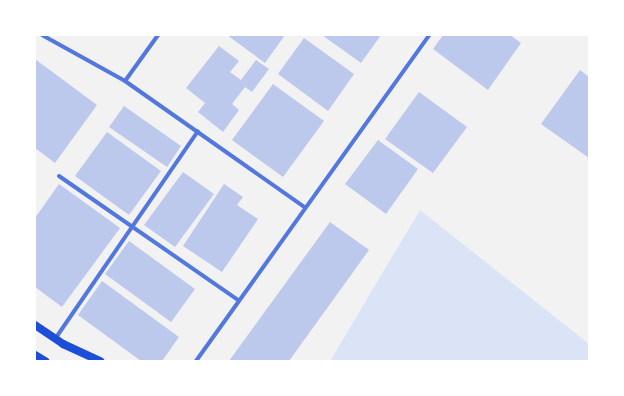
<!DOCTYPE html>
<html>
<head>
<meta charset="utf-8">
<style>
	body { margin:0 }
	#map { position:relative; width:624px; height:396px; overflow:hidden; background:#f2f2f2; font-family:"PT Serif",serif }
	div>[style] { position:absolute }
	.green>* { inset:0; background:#dbe4f7 }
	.building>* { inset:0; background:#bdc9ec }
	.minor>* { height:4px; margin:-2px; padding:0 2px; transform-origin:2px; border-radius:2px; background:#5277de }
	.secondary>* { height:8px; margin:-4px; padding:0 4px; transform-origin:4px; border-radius:4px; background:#1d4ed8 }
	span { translate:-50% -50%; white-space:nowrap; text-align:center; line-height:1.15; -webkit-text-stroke:3.5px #fff; paint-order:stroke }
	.frame { position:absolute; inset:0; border:36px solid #fff; pointer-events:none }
</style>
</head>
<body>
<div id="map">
	<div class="green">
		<div style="clip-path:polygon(420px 210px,589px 344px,589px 361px,330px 361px)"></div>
	</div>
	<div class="building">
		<div style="clip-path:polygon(227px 35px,285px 35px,265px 63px)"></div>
		<div style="clip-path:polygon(322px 35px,381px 35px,361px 63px)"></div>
		<div style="clip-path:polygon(443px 35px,510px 35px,521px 43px,488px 90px,433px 49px)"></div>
		<div style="clip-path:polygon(304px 38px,354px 74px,328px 111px,278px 74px)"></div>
		<div style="clip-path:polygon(219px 46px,239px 61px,230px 72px,241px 80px,256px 60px,269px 69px,252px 92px,245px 87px,232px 104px,239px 110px,223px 132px,198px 112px,205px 103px,186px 88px)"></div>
		<div style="clip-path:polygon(35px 59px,97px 105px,55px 163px,35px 148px)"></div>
		<div style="clip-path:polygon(580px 70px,589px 77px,589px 158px,541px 124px)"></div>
		<div style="clip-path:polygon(273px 84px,324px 121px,283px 177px,232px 140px)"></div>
		<div style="clip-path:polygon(419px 92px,467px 127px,433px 173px,385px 139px)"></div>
		<div style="clip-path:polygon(124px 106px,181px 146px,167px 167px,109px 127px)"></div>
		<div style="clip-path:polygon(107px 132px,161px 171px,129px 215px,75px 176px)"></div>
		<div style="clip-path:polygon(378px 140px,418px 169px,386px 214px,345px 184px)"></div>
		<div style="clip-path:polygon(183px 172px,214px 194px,175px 247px,144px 225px)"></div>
		<div style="clip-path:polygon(59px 184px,120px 228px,62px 307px,35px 287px,35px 218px)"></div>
		<div style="clip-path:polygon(224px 184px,243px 197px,237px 205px,258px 219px,222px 272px,183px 246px)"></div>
		<div style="clip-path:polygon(330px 222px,369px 250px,289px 361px,229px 361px)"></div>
		<div style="clip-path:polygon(129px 241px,195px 289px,171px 322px,105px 274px)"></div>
		<div style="clip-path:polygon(102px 281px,179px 337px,162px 361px,141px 361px,78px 315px)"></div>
	</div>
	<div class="minor">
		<div style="left:42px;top:35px;width:95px;rotate:29deg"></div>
		<div style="left:125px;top:81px;width:219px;rotate:35.1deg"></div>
		<div style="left:125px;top:81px;width:57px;rotate:-54.3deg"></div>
		<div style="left:59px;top:176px;width:218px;rotate:34.7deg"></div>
		<div style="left:55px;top:339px;width:252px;rotate:-55.5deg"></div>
		<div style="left:196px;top:361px;width:401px;rotate:-54.4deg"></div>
	</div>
	<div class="secondary">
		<div style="left:35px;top:325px;width:34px;rotate:34deg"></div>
		<div style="left:63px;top:344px;width:41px;rotate:24.7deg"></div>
		<div style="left:35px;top:355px;width:12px;rotate:31deg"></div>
	</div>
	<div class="frame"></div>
</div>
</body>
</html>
